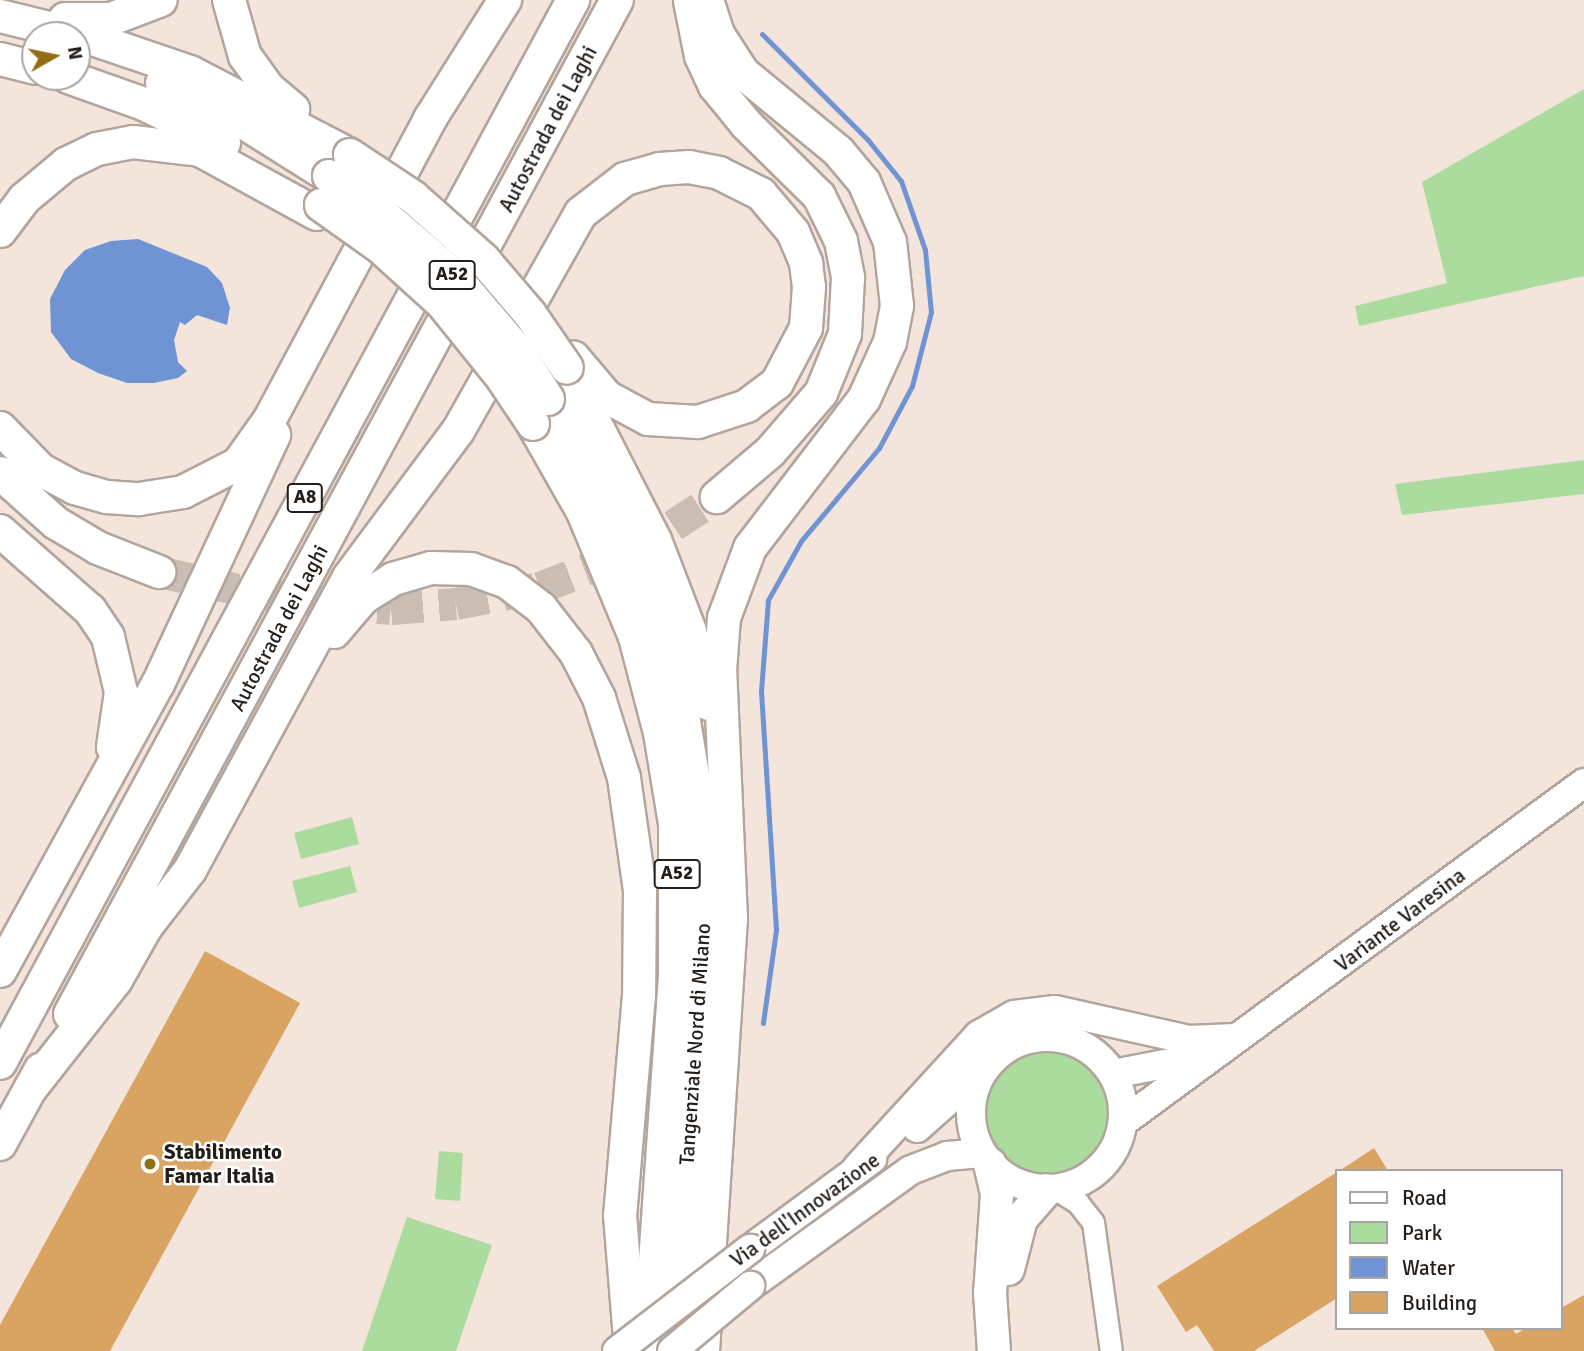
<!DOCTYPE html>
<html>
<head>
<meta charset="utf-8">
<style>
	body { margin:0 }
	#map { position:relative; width:1584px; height:1351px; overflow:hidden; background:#f3e5db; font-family:Signika,sans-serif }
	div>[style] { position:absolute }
	.green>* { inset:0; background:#acdc9d }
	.round { border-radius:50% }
	.water>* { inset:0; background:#7093d4 }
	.stream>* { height:5px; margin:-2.5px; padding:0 2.5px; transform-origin:2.5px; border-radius:2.5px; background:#7093d4 }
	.building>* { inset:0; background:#d9a361 }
	.motorway-tunnel>* { height:32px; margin-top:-16px; transform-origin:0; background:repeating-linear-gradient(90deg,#c9bdb4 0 32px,transparent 0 48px) }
	.roads { filter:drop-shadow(2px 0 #b2a59c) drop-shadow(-2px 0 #b2a59c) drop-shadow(0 2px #b2a59c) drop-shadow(0 -2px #b2a59c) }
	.tertiary>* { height:21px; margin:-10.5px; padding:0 10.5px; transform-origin:10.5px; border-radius:10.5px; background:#fff }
	.primary>* { height:28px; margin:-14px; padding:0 14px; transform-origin:14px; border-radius:14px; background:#fff }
	.primary>.ring { margin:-14px; padding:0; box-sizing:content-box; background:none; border:28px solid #fff; border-radius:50% }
	.motorway>* { height:32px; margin:-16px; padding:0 16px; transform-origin:16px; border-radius:16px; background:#fff }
	.bridges { filter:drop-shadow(2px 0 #b2a59c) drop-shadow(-2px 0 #b2a59c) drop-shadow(0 2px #b2a59c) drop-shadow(0 -2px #b2a59c) }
	.primary-bridge>* { height:28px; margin:-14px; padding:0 14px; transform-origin:14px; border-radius:14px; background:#fff }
	.motorway-bridge>* { height:32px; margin:-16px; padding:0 16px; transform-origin:16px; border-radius:16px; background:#fff }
	.dots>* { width:19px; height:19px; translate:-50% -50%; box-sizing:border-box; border:4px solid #fff; border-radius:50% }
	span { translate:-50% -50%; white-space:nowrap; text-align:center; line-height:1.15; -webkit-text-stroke:5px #fff; paint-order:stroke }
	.shield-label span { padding:2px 5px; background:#fff; border:2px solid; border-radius:5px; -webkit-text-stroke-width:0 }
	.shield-label { font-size:19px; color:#231e1a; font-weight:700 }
	.street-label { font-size:21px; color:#231e1a }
	.poi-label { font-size:21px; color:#231e1a; font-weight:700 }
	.left { translate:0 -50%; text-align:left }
	.legend { position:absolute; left:1335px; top:1169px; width:228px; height:161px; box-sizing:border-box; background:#fff; border:2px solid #a7a5a3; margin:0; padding:9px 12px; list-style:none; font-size:21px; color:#231e1a }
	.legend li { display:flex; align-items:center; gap:14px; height:35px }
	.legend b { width:35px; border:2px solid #a7a5a3 }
	.north { position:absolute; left:21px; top:21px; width:70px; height:70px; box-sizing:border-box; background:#fff; border:2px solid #a7a5a3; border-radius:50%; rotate:81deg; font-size:19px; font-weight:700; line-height:28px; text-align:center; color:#231e1a }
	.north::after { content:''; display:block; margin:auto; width:24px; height:32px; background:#926d15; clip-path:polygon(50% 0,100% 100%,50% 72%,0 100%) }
</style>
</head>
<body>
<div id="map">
	<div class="green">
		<div style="clip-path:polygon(1584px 89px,1584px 276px,1359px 326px,1355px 306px,1447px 283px,1422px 182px)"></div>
		<div style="clip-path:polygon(1584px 460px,1584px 494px,1402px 515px,1395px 484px)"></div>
		<div style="clip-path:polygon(352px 817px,359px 844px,301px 859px,294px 833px)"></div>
		<div style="clip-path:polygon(350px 866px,357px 892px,299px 908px,292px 881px)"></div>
		<div class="round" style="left:985px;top:1052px;width:122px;height:122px"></div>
		<div style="clip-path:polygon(439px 1151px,463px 1153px,460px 1201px,435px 1199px)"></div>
		<div style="clip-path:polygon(407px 1217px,492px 1245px,456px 1351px,362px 1351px)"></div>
	</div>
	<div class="water">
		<div style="clip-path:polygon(138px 239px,207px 267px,222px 283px,230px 308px,227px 325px,197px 315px,185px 325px,180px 322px,174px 340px,178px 362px,187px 371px,178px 378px,154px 383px,127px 383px,98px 373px,71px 359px,51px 332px,50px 299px,65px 270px,85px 250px,111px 241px)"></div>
	</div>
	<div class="stream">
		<div style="left:762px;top:34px;width:150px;rotate:45deg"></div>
		<div style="left:868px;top:140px;width:53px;rotate:51.2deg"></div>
		<div style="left:901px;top:181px;width:73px;rotate:70.8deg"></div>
		<div style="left:925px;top:250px;width:62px;rotate:84.5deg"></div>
		<div style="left:931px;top:312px;width:76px;rotate:104.4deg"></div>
		<div style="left:912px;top:386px;width:70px;rotate:118deg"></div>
		<div style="left:879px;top:448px;width:121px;rotate:130deg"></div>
		<div style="left:801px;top:541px;width:68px;rotate:119.2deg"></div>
		<div style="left:768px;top:600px;width:91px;rotate:94.4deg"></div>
		<div style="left:761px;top:691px;width:239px;rotate:86.4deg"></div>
		<div style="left:776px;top:930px;width:94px;rotate:98deg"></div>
	</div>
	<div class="building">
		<div style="clip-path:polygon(205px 951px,300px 1003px,110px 1351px,0 1351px,0 1325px)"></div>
		<div style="clip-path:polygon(1374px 1148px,1388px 1171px,1339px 1171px)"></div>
		<div style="clip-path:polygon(1337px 1172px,1337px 1298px,1254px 1351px,1214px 1351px,1197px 1325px,1186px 1332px,1157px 1286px)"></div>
		<div style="clip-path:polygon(1584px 1295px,1584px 1351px,1495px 1351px,1482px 1328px,1512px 1328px,1516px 1334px,1526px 1328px,1561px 1328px,1561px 1308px)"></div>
	</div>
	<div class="motorway-tunnel">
		<div style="left:159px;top:572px;width:91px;rotate:12.7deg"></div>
		<div style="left:248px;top:592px;width:83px;rotate:7.6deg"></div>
		<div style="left:330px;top:603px;width:61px;rotate:5.6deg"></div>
		<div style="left:391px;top:609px;width:65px;rotate:-4.4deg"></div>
		<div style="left:456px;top:604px;width:86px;rotate:-10.8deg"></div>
		<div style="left:540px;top:588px;width:100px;rotate:-21.2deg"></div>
		<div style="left:633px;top:552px;width:100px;rotate:-33.2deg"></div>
	</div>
	<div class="roads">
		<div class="tertiary">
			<div style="left:1056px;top:1189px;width:26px;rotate:32deg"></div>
			<div style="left:1078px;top:1203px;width:24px;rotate:52deg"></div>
			<div style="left:1093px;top:1222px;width:130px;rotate:82.1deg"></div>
		</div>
		<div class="primary">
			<div class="ring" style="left:971px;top:1037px;width:124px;height:124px"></div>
			<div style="left:1113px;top:1074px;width:90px;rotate:-10.9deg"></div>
			<div style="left:1123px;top:1122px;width:572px;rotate:-36.33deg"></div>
			<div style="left:917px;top:1128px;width:86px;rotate:-41.7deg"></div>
			<div style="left:857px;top:1168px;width:180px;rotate:-47.5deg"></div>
			<div style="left:979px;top:1035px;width:40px;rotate:-29.7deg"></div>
			<div style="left:1014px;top:1015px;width:41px;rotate:-7deg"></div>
			<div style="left:1055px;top:1010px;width:137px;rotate:12.6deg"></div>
			<div style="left:1189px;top:1040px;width:46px;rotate:-2.5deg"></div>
			<div style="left:750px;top:1249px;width:152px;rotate:-36.4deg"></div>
			<div style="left:750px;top:1286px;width:198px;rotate:-35.8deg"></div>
			<div style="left:911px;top:1170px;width:39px;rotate:-21deg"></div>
			<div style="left:947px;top:1156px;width:35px;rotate:-5deg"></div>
		</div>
		<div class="motorway">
			<div style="left:229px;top:0;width:58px;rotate:74.1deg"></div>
			<div style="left:245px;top:56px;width:39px;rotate:54deg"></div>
			<div style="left:268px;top:88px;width:33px;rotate:40deg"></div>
			<div style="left:690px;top:1px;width:56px;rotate:78.7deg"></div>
			<div style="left:701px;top:56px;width:33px;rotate:65deg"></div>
			<div style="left:715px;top:86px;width:49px;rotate:50.8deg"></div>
			<div style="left:746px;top:124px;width:103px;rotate:44.6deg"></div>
			<div style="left:819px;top:196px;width:50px;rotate:63.9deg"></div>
			<div style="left:841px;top:241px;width:38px;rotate:79deg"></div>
			<div style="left:848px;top:278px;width:56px;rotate:93.1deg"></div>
			<div style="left:845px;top:334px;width:64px;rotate:112.1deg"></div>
			<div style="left:821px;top:393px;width:78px;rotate:130.8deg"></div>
			<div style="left:770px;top:452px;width:70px;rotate:139.7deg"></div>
			<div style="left:0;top:16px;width:93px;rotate:13.7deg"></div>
			<div style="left:90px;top:38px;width:106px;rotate:18.8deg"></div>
			<div style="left:190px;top:72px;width:180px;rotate:27.4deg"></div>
			<div style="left:65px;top:19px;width:46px"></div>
			<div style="left:111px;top:19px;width:53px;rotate:-20.8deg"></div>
			<div style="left:0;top:59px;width:36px;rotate:14deg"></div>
			<div style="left:68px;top:77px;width:81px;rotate:19.6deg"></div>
			<div style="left:144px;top:104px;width:89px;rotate:26deg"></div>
			<div style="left:162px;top:83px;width:84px;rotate:25.3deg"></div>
			<div style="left:238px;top:119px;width:107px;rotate:32.1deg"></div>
			<div style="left:0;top:231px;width:40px;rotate:-53deg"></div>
			<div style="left:24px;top:199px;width:55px;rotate:-39.8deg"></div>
			<div style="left:66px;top:164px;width:34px;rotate:-26deg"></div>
			<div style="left:97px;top:149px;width:37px;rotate:-11deg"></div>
			<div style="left:133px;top:142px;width:67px;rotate:6.8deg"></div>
			<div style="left:200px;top:150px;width:133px;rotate:28.7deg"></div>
			<div style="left:571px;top:376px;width:184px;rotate:62.9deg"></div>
			<div style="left:655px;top:540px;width:97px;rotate:69deg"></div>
			<div style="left:690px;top:631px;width:75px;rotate:76.1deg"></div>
			<div style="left:548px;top:399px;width:100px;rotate:59.3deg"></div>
			<div style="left:599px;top:485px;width:138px;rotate:66.6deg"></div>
			<div style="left:654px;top:612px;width:101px;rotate:73.9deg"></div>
			<div style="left:682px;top:709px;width:92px;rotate:80.6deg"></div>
			<div style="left:697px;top:800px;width:108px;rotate:86.3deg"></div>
			<div style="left:704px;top:908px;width:444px;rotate:93.5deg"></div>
			<div style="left:533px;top:424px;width:101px;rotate:60.4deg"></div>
			<div style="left:583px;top:512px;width:135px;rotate:67.4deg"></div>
			<div style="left:635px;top:637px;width:99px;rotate:75.4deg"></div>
			<div style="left:660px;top:733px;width:92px;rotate:80.6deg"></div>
			<div style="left:675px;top:824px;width:152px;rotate:90deg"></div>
			<div style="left:675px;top:976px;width:374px;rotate:94deg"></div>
			<div style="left:0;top:428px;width:59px;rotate:45.7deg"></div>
			<div style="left:41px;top:470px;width:38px;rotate:28deg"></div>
			<div style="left:75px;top:488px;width:33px;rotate:16deg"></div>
			<div style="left:107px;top:497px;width:32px;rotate:4deg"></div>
			<div style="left:139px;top:499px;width:45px;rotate:-9deg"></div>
			<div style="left:183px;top:492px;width:62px;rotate:-27deg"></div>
			<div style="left:238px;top:464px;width:55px;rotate:-54.6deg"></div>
			<div style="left:270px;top:419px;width:340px;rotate:-61.9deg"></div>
			<div style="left:430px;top:119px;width:141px;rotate:-57.8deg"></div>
			<div style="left:0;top:473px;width:75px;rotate:41.8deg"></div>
			<div style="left:56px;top:523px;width:49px;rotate:30.8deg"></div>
			<div style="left:98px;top:548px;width:66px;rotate:21.5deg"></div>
			<div style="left:0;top:531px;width:120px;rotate:41.3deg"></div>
			<div style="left:90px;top:610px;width:32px;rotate:56deg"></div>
			<div style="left:108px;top:637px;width:57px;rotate:76.7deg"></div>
			<div style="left:121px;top:692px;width:56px;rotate:98.3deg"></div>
			<div style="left:334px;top:632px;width:45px;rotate:-49.5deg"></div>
			<div style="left:363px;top:598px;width:36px;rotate:-32deg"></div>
			<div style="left:393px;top:579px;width:40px;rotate:-16deg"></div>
			<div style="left:431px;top:568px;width:40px;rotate:1.4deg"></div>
			<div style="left:471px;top:569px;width:38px;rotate:20deg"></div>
			<div style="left:507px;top:582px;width:43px;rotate:37.4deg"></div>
			<div style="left:541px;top:608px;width:57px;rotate:52.1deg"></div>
			<div style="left:576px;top:653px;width:51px;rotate:62.9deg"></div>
			<div style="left:599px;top:698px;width:84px;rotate:72.6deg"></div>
			<div style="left:624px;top:778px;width:113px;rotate:81.9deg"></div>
			<div style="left:640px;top:890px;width:105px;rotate:90.5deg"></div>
			<div style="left:639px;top:995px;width:221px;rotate:94.9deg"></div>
			<div style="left:620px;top:1215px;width:136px;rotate:85.4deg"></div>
			<div style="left:0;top:971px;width:328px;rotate:-61.2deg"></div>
			<div style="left:158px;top:684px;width:275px;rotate:-65deg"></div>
			<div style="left:70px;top:1014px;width:1152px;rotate:-61.66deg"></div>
			<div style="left:0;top:1063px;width:1208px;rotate:-61.67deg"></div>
			<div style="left:31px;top:1088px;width:137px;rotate:-51.8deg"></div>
			<div style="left:116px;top:980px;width:61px;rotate:-60.5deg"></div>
			<div style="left:146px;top:927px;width:72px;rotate:-52.3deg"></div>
			<div style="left:190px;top:870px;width:333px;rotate:-61.5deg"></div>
			<div style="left:349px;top:577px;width:182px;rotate:-53.3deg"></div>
			<div style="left:458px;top:431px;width:250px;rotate:-60.6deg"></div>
			<div style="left:581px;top:213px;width:56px;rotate:-37.7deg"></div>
			<div style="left:625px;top:179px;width:36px;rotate:-16deg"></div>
			<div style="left:660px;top:169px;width:29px;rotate:-4deg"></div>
			<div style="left:689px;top:167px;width:31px;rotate:11deg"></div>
			<div style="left:719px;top:173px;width:47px;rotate:26.6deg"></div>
			<div style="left:761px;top:194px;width:50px;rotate:49.9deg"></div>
			<div style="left:793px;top:232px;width:34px;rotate:67deg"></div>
			<div style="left:806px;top:263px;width:24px;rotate:83deg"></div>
			<div style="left:809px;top:287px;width:41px;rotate:94.2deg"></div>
			<div style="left:806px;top:328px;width:62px;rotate:117.8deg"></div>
			<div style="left:777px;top:383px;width:38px;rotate:143deg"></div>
			<div style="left:747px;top:406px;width:52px;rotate:161.9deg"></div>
			<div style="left:698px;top:422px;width:50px;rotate:-176.6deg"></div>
			<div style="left:648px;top:419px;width:47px;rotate:-151.8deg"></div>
			<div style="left:607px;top:397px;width:52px;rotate:-130.4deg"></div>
			<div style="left:0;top:1144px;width:85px;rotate:-61.3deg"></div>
			<div style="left:990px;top:1164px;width:31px;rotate:77deg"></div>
			<div style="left:997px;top:1194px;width:99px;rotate:94deg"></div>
			<div style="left:990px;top:1293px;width:58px;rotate:86.1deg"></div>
			<div style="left:1008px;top:1269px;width:52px;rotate:-75.4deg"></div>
			<div style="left:1021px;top:1219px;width:38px;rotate:-49deg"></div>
			<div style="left:703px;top:1351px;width:433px;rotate:-86.3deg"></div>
			<div style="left:731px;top:919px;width:248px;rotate:-92.5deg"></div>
			<div style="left:720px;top:671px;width:53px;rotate:-85.7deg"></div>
			<div style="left:724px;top:618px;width:75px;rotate:-69.6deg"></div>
			<div style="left:750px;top:548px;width:188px;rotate:-52.6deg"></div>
			<div style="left:864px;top:399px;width:63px;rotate:-65.5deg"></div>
			<div style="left:890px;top:342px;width:37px;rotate:-79deg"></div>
			<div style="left:897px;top:306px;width:64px;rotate:-96.2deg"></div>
			<div style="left:890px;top:242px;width:65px;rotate:-113.4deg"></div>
			<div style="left:864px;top:182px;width:40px;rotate:-130deg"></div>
			<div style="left:838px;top:151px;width:123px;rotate:-140.6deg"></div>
			<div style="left:743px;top:73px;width:46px;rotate:-122.7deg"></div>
			<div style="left:718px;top:34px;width:36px;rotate:-108deg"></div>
		</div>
	</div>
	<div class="bridges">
		<div class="primary-bridge">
			<div style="left:617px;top:1351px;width:168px;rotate:-37.5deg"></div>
			<div style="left:672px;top:1351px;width:102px;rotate:-39.8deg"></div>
		</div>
		<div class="motorway-bridge">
			<div style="left:350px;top:155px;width:76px;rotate:33.7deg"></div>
			<div style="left:413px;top:197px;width:94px;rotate:41.5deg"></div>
			<div style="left:483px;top:259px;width:72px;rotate:49.5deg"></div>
			<div style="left:530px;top:314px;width:65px;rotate:55.6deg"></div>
			<div style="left:329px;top:176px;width:61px;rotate:35deg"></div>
			<div style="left:379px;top:211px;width:96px;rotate:40.8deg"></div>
			<div style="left:452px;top:274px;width:100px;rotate:49.5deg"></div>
			<div style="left:517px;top:350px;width:58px;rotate:57.7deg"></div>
			<div style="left:321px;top:205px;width:72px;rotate:35.4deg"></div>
			<div style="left:380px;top:247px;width:84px;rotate:42.1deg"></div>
			<div style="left:442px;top:303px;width:97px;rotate:51.2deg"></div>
			<div style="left:503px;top:379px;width:54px;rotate:56.3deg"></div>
		</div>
	</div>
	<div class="dots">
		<div style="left:150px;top:1164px;background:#926d15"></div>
	</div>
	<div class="shield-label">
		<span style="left:452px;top:275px">A52</span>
		<span style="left:305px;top:498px">A8</span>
		<span style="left:677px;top:874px">A52</span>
	</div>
	<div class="street-label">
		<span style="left:548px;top:129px;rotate:-62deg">Autostrada dei Laghi</span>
		<span style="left:279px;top:628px;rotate:-62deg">Autostrada dei Laghi</span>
		<span style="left:1400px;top:920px;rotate:-37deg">Variante Varesina</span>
		<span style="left:695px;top:1044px;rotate:-86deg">Tangenziale Nord di Milano</span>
		<span style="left:805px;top:1210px;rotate:-36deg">Via dell'Innovazione</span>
	</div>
	<div class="poi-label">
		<span class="left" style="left:164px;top:1164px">Stabilimento<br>Famar Italia</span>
	</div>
	<ul class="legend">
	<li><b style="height:9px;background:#fff"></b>Road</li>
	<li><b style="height:19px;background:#acdc9d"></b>Park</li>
	<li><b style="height:19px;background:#7093d4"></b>Water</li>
	<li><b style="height:19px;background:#d9a361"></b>Building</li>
	</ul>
	<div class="north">N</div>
</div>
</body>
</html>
